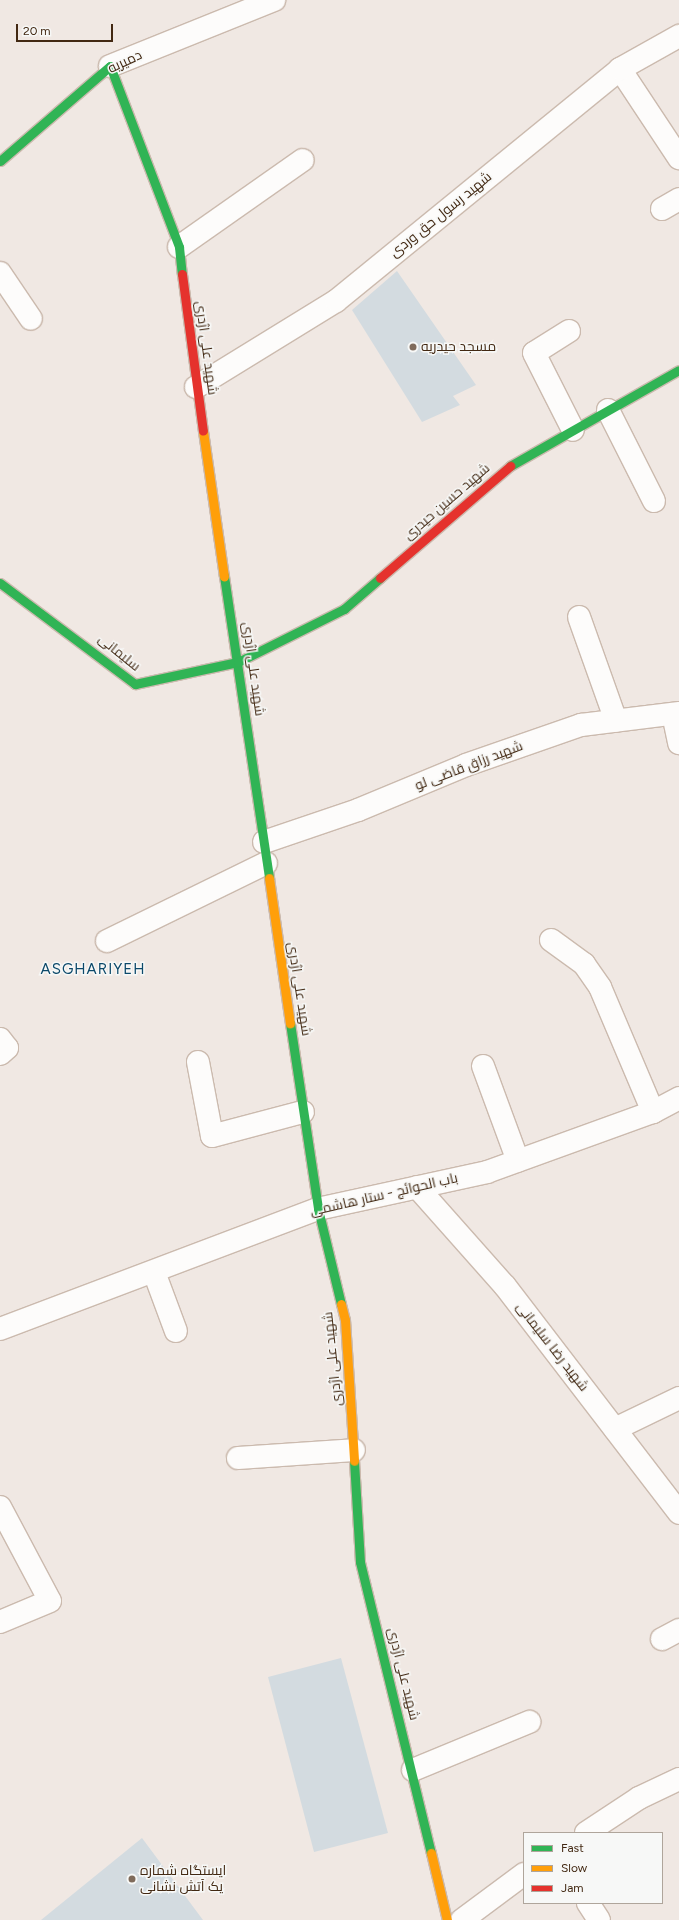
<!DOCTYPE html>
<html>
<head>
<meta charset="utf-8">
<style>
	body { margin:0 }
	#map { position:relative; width:679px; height:1920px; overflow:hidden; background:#f0e8e3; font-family:Figtree,Cairo,sans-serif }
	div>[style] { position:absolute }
	.building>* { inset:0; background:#d3dbe0 }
	.roads { filter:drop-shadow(1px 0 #cbbaae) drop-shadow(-1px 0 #cbbaae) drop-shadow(0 1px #cbbaae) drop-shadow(0 -1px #cbbaae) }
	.street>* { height:22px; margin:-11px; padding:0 11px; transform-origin:11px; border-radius:11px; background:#fdfcfb }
	.fast>* { height:9px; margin:-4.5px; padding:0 4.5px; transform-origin:4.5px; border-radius:4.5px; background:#30b455 }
	.slow>* { height:9px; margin:-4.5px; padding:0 4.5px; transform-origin:4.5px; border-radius:4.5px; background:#ff9f0a }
	.jam>* { height:9px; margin:-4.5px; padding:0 4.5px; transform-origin:4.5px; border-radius:4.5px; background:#e5322d }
	.dots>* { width:11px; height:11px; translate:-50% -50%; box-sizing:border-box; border:2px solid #f7f8f7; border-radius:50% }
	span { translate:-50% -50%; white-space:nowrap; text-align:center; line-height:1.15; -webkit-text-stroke:3px #f7f8f7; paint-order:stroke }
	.street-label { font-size:14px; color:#422812 }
	.poi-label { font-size:14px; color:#422812 }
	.left { translate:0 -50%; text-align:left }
	.neighbourhood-label { font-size:15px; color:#0c496a; letter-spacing:1px }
	.legend { position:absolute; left:523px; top:1832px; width:140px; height:72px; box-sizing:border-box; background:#f7f8f7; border:1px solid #afa59b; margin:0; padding:5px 7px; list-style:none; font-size:12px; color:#422812 }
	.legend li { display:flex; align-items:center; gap:8px; height:20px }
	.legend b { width:20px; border:1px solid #afa59b }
	.scale { position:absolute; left:16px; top:24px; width:97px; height:18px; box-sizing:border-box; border:2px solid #422812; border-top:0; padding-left:5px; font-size:12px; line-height:14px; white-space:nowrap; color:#422812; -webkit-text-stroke:3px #f7f8f7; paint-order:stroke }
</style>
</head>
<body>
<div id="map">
	<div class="building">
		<div style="clip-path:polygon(397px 271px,476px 385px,453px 396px,460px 405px,422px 422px,352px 310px)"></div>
		<div style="clip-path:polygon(341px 1658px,388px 1833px,314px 1852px,268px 1677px)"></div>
		<div style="clip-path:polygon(142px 1838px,203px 1920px,41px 1920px)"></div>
	</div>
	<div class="roads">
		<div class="street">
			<div style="left:110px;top:66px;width:177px;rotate:-21.9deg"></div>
			<div style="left:620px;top:69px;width:107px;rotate:56.5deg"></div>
			<div style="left:662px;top:209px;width:20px;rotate:-30deg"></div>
			<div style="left:179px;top:247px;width:151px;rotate:-35.1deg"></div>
			<div style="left:0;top:273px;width:55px;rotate:56deg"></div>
			<div style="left:569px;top:331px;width:41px;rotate:147.8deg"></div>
			<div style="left:534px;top:353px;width:86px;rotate:63.1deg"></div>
			<div style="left:196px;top:387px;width:164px;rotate:-31.6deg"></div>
			<div style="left:336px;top:301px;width:367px;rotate:-39.2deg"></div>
			<div style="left:620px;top:69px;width:68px;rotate:-29.2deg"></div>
			<div style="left:608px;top:410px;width:102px;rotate:63.2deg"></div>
			<div style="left:579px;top:617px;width:110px;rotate:70.4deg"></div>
			<div style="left:673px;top:714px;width:30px;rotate:78deg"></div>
			<div style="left:264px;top:842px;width:99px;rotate:-18.8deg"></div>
			<div style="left:358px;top:810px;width:117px;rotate:-22.6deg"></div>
			<div style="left:466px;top:765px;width:122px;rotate:-19.2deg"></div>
			<div style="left:581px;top:725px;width:99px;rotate:-7deg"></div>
			<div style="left:551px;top:940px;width:41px;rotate:36deg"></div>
			<div style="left:584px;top:964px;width:28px;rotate:55deg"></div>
			<div style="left:600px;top:987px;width:136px;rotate:67deg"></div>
			<div style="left:107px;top:941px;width:177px;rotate:-26.1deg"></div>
			<div style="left:0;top:1039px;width:11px;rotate:52deg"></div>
			<div style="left:7px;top:1048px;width:9px;rotate:139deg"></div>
			<div style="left:198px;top:1062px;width:75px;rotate:79.3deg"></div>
			<div style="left:212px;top:1136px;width:94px;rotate:-14.8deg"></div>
			<div style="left:483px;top:1066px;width:101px;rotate:69.8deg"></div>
			<div style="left:417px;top:1187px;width:132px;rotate:48.4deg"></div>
			<div style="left:505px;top:1286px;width:286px;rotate:52.5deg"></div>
			<div style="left:154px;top:1272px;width:63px;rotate:69.6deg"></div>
			<div style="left:0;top:1329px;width:340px;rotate:-20.7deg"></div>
			<div style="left:318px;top:1209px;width:173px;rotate:-12.3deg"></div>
			<div style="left:487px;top:1172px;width:177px;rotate:-19.9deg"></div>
			<div style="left:653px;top:1112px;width:30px;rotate:-28deg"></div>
			<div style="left:615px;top:1429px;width:71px;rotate:-25.8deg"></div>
			<div style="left:238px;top:1458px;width:116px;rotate:-3.9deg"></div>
			<div style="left:0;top:1507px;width:106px;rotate:62deg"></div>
			<div style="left:50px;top:1601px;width:54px;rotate:157.2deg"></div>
			<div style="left:662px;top:1639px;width:19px;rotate:-28deg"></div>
			<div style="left:413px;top:1770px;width:126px;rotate:-22.5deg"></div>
			<div style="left:586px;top:1833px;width:64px;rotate:-33.4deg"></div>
			<div style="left:639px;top:1798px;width:44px;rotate:-25.4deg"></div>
			<div style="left:588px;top:1903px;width:20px;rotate:57deg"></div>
			<div style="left:462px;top:1920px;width:77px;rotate:-36.6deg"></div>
		</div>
		<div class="fast">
			<div style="left:0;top:161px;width:145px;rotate:-40.8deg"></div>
			<div style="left:110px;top:66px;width:194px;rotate:69.1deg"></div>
			<div style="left:179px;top:247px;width:27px;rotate:84deg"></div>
			<div style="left:510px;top:466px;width:194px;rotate:-29.6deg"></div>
			<div style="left:224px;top:576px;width:305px;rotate:81.5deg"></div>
			<div style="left:0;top:583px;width:169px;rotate:36.8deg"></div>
			<div style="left:135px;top:684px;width:105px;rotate:-12.1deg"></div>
			<div style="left:238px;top:662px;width:119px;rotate:-26.6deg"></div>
			<div style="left:344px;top:609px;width:48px;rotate:-40.7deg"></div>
			<div style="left:290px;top:1023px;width:188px;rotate:81.4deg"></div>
			<div style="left:318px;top:1209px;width:98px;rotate:76.4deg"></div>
			<div style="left:354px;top:1461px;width:101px;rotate:86.6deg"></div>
			<div style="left:360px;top:1562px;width:300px;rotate:76.3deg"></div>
		</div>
		<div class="slow">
			<div style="left:203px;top:431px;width:147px;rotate:81.8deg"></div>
			<div style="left:269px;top:878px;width:147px;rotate:81.8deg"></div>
			<div style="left:341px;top:1304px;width:16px;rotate:76deg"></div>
			<div style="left:345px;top:1320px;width:141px;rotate:86.3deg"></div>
			<div style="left:431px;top:1853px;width:69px;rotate:76.6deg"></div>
		</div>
		<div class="jam">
			<div style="left:182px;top:274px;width:158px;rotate:82.4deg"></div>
			<div style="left:380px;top:578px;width:172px;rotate:-40.7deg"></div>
		</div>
	</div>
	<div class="dots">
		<div style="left:413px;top:347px;background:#7f6b5b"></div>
		<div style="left:132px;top:1879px;background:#7f6b5b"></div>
	</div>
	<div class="street-label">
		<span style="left:125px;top:62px;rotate:-25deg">دمیریه</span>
		<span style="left:441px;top:215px;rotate:-39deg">شهید رسول حق وردی</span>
		<span style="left:206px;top:348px;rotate:82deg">شهید علی اژدری</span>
		<span style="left:447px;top:502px;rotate:-41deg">شهید حسین حیدری</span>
		<span style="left:119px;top:653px;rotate:39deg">سلیمانی</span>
		<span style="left:253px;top:669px;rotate:82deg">شهید علی اژدری</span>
		<span style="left:469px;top:766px;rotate:-21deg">شهید رزاق قاضی لو</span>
		<span style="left:299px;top:989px;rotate:81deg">شهید علی اژدری</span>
		<span style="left:384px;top:1195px;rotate:-13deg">باب الحوائج - ستار هاشمی</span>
		<span style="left:552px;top:1347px;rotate:52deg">شهید رضا سلیمانی</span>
		<span style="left:333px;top:1359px;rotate:-96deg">شهید علی اژدری</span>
		<span style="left:403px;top:1674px;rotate:76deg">شهید علی اژدری</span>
	</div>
	<div class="poi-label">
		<span class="left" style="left:421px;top:347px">مسجد حیدریه</span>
		<span class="left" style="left:140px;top:1879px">ایستگاه شماره<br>یک آتش نشانی</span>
	</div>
	<div class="neighbourhood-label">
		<span style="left:93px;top:970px">ASGHARIYEH</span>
	</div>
	<ul class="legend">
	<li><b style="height:5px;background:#30b455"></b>Fast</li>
	<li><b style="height:5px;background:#ff9f0a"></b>Slow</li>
	<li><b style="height:5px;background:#e5322d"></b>Jam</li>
	</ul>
	<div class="scale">20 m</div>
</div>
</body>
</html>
